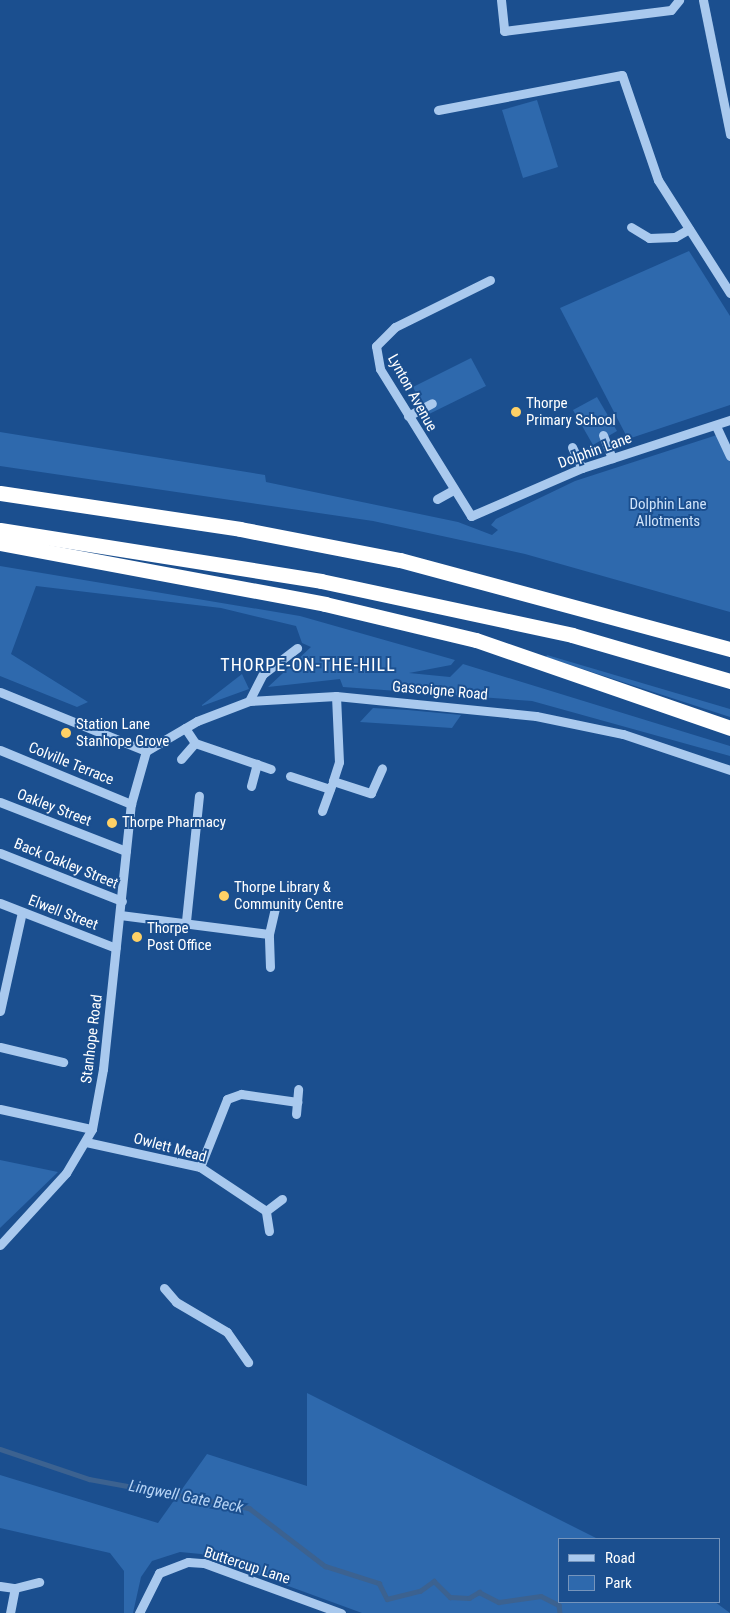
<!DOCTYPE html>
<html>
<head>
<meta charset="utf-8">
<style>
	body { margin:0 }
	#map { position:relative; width:730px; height:1613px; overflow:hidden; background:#1b4f8f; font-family:"Roboto Condensed",sans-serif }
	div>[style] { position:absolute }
	.green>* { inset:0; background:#2e69ad }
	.stream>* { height:4.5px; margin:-2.25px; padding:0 2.25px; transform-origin:2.25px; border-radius:2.25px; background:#3c6290 }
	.minor>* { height:9px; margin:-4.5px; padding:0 4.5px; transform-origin:4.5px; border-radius:4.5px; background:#a9c9ee }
	.highway>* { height:15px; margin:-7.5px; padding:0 7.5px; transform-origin:7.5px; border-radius:7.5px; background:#fff }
	.dots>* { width:14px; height:14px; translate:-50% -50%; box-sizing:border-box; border:2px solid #1b4f8f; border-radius:50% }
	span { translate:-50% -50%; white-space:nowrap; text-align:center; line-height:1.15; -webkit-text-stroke:4px #1b4f8f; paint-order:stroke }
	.street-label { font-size:15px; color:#fff }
	.poi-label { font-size:15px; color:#fff }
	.left { translate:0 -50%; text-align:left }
	.park-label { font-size:15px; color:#cfe3fa }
	.water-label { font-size:16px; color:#b5d3f5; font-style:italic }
	.quarter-label { font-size:18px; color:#fff; letter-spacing:1px }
	.legend { position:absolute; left:558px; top:1538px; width:162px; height:65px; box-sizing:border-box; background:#1b4f8f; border:1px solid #7695bc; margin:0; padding:6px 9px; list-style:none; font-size:15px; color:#fff }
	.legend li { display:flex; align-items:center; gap:10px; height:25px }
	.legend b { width:25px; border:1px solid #7695bc }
</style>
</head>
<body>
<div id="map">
	<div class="green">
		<div style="clip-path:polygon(537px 100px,558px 167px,523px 178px,502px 110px)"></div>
		<div style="clip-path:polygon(689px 251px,730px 316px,730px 405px,628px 439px,560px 308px)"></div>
		<div style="clip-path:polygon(471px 358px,486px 386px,427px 415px,413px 387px)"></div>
		<div style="clip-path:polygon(597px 397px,617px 431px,593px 445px,573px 410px)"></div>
		<div style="clip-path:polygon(0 432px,265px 475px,266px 482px,458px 522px,492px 535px,498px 530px,491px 525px,496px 519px,575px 481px,720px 434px,730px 456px,730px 612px,525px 554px,373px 521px,0 466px)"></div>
		<div style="clip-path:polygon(0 566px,300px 616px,455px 660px,451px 665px,409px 673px,450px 677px,463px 664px,730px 746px,730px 756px,532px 701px,343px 687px,340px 679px,268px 687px,311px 647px,302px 643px,296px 626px,221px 608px,36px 586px,11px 654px,88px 702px,77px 707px,0 676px)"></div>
		<div style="clip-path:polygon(547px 655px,730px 709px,730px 717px,546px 657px)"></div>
		<div style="clip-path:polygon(242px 674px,249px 689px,202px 706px,202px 705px)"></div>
		<div style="clip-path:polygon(373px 708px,408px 710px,461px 715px,452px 728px,360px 722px)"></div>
		<div style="clip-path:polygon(0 1160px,58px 1172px,0 1228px)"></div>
		<div style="clip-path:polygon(307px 1393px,598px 1539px,559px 1539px,559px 1602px,715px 1602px,730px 1613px,362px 1613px,201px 1554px,180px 1552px,152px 1561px,141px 1577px,133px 1613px,124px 1613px,124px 1571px,110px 1553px,0 1528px,0 1475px,158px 1523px,207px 1454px,307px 1486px)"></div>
	</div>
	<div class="stream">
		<div style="left:0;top:1449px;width:94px;rotate:18.6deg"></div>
		<div style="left:89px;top:1479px;width:163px;rotate:10.3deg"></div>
		<div style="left:249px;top:1508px;width:96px;rotate:37.3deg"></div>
		<div style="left:325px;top:1566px;width:57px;rotate:17.5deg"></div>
		<div style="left:379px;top:1583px;width:18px;rotate:63deg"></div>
		<div style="left:387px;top:1599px;width:34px;rotate:-14deg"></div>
		<div style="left:420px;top:1591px;width:17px;rotate:-36deg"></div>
		<div style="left:434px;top:1581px;width:23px;rotate:45deg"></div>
		<div style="left:450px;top:1597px;width:19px;rotate:3deg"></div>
		<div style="left:469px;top:1598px;width:12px;rotate:-31deg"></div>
		<div style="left:479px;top:1592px;width:22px;rotate:27deg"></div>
		<div style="left:499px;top:1602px;width:42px;rotate:-8.1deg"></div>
		<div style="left:541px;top:1596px;width:20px;rotate:27deg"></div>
		<div style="left:559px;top:1605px;width:8px;rotate:83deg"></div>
	</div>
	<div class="minor">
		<div style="left:501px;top:0;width:31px;rotate:84deg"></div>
		<div style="left:504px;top:31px;width:168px;rotate:-7.2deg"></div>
		<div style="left:671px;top:10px;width:13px;rotate:-51deg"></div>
		<div style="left:703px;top:0;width:137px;rotate:78.6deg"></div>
		<div style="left:438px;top:110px;width:187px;rotate:-10.8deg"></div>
		<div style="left:622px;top:75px;width:111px;rotate:71.1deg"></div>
		<div style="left:658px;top:180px;width:134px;rotate:57.5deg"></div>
		<div style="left:631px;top:227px;width:21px;rotate:31deg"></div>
		<div style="left:649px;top:238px;width:26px;rotate:-2deg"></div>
		<div style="left:675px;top:237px;width:16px;rotate:-30deg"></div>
		<div style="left:490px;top:280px;width:106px;rotate:153.7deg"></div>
		<div style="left:395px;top:327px;width:27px;rotate:135deg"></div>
		<div style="left:376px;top:346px;width:23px;rotate:80deg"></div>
		<div style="left:380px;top:369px;width:173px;rotate:58.2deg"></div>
		<div style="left:471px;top:516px;width:121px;rotate:-23.4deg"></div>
		<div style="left:582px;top:468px;width:156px;rotate:-18deg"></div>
		<div style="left:408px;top:416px;width:27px;rotate:-28deg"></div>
		<div style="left:716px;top:426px;width:33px;rotate:65deg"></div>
		<div style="left:603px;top:435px;width:25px;rotate:69deg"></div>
		<div style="left:572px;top:447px;width:23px;rotate:65deg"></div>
		<div style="left:437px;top:499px;width:18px;rotate:-29deg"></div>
		<div style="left:0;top:692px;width:157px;rotate:22deg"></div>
		<div style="left:336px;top:696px;width:66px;rotate:87.4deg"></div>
		<div style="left:339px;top:762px;width:20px;rotate:108deg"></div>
		<div style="left:333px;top:781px;width:40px;rotate:18deg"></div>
		<div style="left:371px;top:793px;width:27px;rotate:-66deg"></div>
		<div style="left:249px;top:701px;width:30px;rotate:-63deg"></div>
		<div style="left:263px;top:674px;width:43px;rotate:-37.4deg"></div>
		<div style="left:185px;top:728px;width:18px;rotate:56deg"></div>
		<div style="left:195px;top:743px;width:80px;rotate:18.9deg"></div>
		<div style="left:0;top:750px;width:142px;rotate:22.4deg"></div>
		<div style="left:181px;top:759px;width:21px;rotate:-49deg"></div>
		<div style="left:290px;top:776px;width:42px;rotate:18deg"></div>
		<div style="left:251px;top:786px;width:23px;rotate:-75deg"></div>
		<div style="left:0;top:802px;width:135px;rotate:21.3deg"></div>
		<div style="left:322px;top:811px;width:27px;rotate:-70deg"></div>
		<div style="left:0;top:853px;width:131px;rotate:21.5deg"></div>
		<div style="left:0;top:903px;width:124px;rotate:21.2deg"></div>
		<div style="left:120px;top:915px;width:150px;rotate:7.3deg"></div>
		<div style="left:186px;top:921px;width:126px;rotate:-84.1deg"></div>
		<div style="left:270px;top:967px;width:33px;rotate:-92deg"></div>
		<div style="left:269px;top:934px;width:27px;rotate:-77deg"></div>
		<div style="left:0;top:1011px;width:101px;rotate:-77.5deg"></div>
		<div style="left:0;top:1047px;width:65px;rotate:13.4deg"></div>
		<div style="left:0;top:1109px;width:94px;rotate:12.3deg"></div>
		<div style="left:296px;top:1114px;width:25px;rotate:-85deg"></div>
		<div style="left:86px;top:1142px;width:117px;rotate:12.4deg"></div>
		<div style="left:200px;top:1167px;width:79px;rotate:33.7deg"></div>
		<div style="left:200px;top:1167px;width:73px;rotate:-68.3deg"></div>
		<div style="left:227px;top:1099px;width:15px;rotate:-20deg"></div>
		<div style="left:241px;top:1094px;width:57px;rotate:8.1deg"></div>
		<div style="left:269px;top:1231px;width:20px;rotate:-99deg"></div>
		<div style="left:266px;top:1211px;width:20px;rotate:-37deg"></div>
		<div style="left:0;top:1245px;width:98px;rotate:-47.5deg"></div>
		<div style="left:66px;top:1173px;width:51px;rotate:-59.4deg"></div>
		<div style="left:92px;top:1129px;width:61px;rotate:-79.6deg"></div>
		<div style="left:103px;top:1069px;width:266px;rotate:-84deg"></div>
		<div style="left:131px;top:804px;width:55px;rotate:-74.2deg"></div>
		<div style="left:146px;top:751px;width:59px;rotate:-30.5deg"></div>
		<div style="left:197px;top:721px;width:56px;rotate:-21deg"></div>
		<div style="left:249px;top:701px;width:87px;rotate:-3.3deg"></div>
		<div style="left:336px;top:696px;width:201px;rotate:5.7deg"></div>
		<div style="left:536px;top:716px;width:89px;rotate:11.7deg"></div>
		<div style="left:623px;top:734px;width:113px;rotate:18.6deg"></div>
		<div style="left:164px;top:1288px;width:18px;rotate:49deg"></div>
		<div style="left:176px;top:1302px;width:59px;rotate:30.5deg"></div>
		<div style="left:227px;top:1332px;width:37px;rotate:55deg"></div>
		<div style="left:0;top:1586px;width:15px;rotate:8deg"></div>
		<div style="left:10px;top:1613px;width:25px;rotate:-79deg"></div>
		<div style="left:15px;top:1588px;width:25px;rotate:-14deg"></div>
		<div style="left:139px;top:1613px;width:45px;rotate:-63.4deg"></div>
		<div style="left:159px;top:1573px;width:31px;rotate:-21deg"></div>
		<div style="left:188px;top:1562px;width:16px;rotate:4deg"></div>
		<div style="left:204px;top:1563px;width:146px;rotate:20.1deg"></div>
	</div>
	<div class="highway">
		<div style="left:0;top:493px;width:243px;rotate:8.5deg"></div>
		<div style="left:240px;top:529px;width:163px;rotate:11deg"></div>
		<div style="left:400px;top:560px;width:342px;rotate:15.1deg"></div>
		<div style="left:0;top:530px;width:325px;rotate:9deg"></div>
		<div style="left:321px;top:581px;width:257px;rotate:12.1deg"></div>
		<div style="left:572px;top:635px;width:165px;rotate:16.2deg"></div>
		<div style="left:0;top:543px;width:331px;rotate:10.6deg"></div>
		<div style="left:325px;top:604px;width:155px;rotate:13.4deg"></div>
		<div style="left:476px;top:640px;width:269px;rotate:19.1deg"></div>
	</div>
	<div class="dots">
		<div style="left:516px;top:412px;background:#ffd166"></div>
		<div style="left:66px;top:733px;background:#ffd166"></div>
		<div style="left:112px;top:823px;background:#ffd166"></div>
		<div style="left:224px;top:896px;background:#ffd166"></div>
		<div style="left:137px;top:937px;background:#ffd166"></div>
	</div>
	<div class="street-label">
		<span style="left:412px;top:393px;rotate:61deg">Lynton Avenue</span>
		<span style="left:595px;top:451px;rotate:-20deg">Dolphin Lane</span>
		<span style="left:440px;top:691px;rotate:5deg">Gascoigne Road</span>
		<span style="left:71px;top:764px;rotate:22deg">Colville Terrace</span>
		<span style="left:54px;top:808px;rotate:21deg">Oakley Street</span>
		<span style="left:66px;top:864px;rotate:22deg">Back Oakley Street</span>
		<span style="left:63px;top:913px;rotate:21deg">Elwell Street</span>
		<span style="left:92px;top:1039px;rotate:-83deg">Stanhope Road</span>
		<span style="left:170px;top:1148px;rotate:15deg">Owlett Mead</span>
		<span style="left:247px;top:1566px;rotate:18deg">Buttercup Lane</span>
	</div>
	<div class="poi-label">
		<span class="left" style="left:526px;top:412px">Thorpe<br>Primary School</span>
		<span class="left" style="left:76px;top:733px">Station Lane<br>Stanhope Grove</span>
		<span class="left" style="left:122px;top:823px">Thorpe Pharmacy</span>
		<span class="left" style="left:234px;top:896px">Thorpe Library &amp;<br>Community Centre</span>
		<span class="left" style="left:147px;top:937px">Thorpe<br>Post Office</span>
	</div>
	<div class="park-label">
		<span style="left:668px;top:513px">Dolphin Lane<br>Allotments</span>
	</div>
	<div class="water-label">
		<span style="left:186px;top:1497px;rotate:11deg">Lingwell Gate Beck</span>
	</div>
	<div class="quarter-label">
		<span style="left:308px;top:665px">THORPE-ON-THE-HILL</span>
	</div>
	<ul class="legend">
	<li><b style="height:6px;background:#a9c9ee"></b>Road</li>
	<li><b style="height:14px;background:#2e69ad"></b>Park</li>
	</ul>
</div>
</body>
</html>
